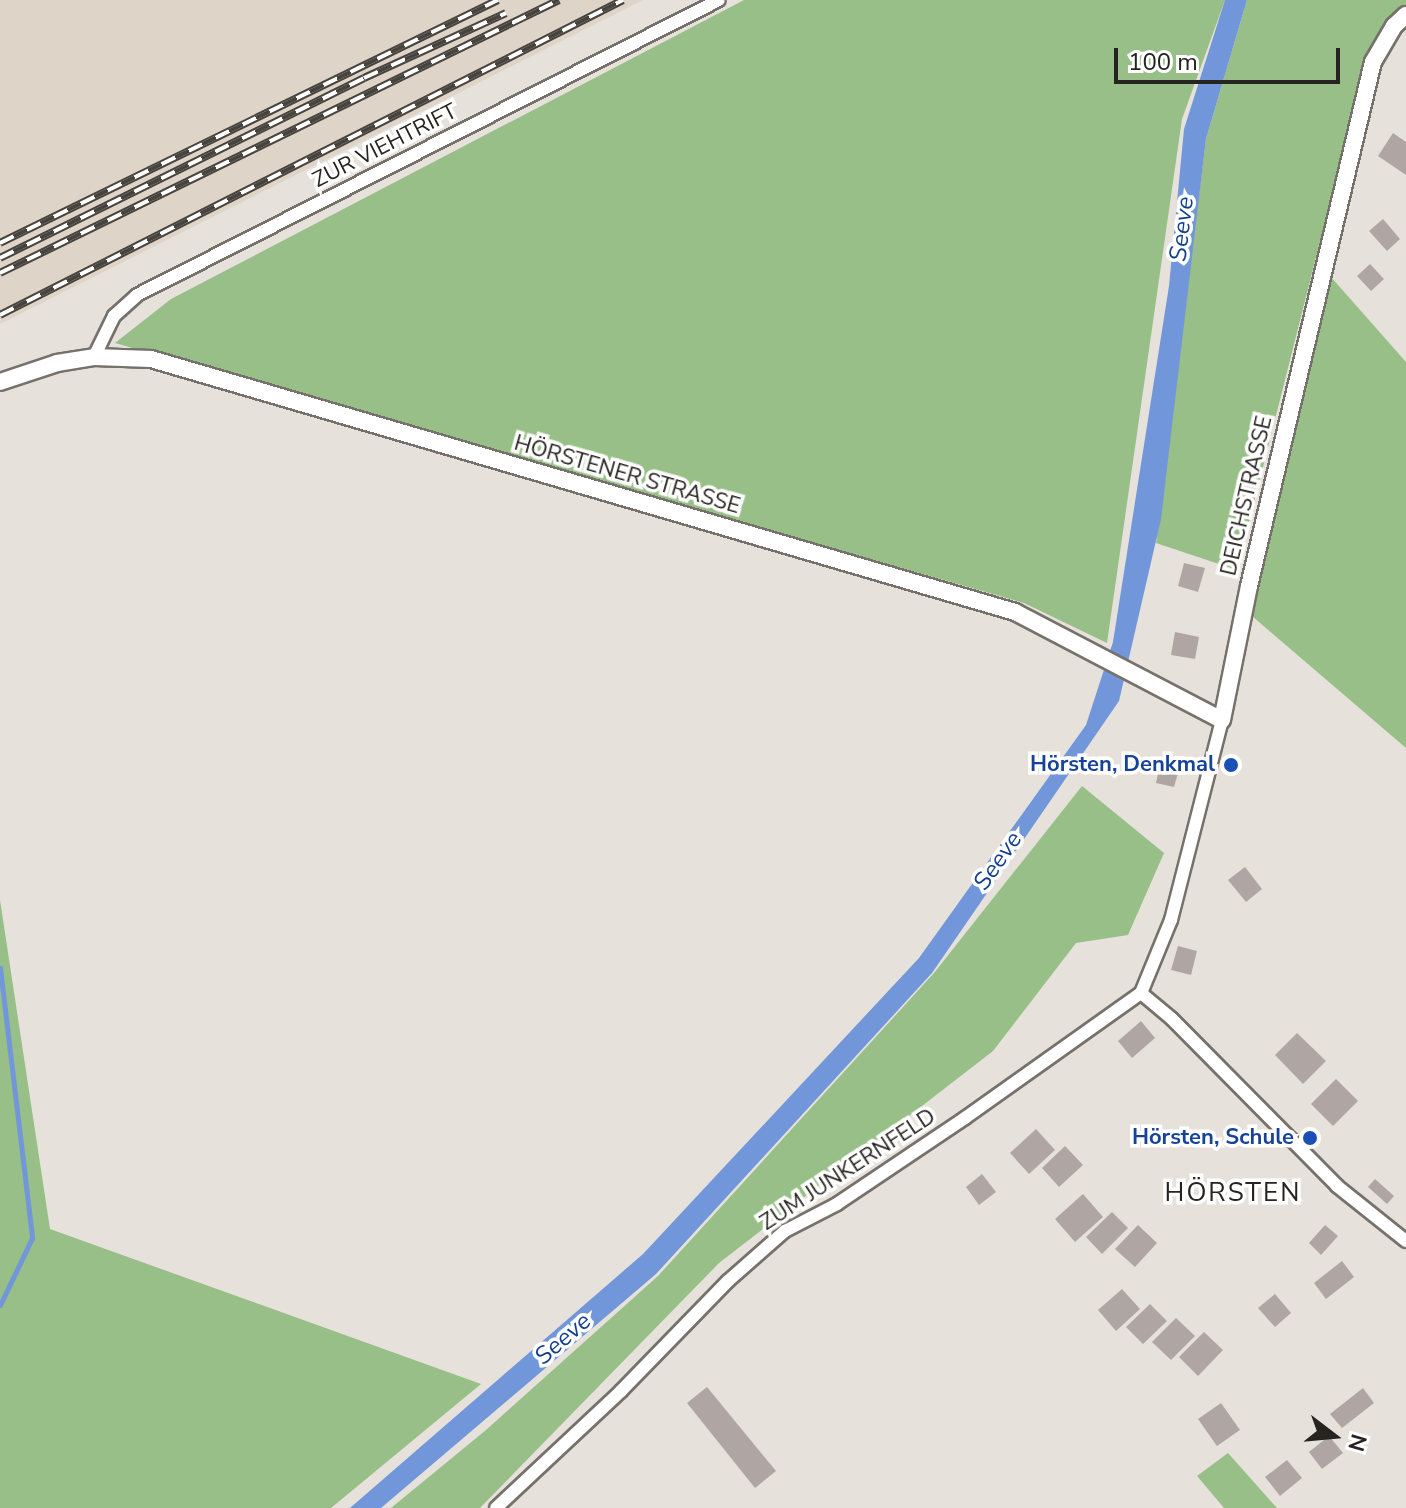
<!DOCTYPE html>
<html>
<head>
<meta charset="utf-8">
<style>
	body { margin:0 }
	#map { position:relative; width:1406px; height:1508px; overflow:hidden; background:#e6e1da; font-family:"Nunito Sans",sans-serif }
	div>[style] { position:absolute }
	.built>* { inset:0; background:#ded4c7 }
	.green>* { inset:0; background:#97bf87 }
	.water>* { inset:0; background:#7197da }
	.stream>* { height:5px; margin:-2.5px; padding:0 2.5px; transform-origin:2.5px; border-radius:2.5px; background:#7197da }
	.building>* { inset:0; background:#afa6a4 }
	.roads { filter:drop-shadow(2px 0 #76716b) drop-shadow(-2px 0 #76716b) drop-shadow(0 2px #76716b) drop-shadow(0 -2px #76716b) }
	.minor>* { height:12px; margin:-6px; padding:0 6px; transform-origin:6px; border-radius:6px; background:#fff }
	.tertiary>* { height:16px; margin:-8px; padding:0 8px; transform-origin:8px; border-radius:8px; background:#fff }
	.rail>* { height:8px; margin-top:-4px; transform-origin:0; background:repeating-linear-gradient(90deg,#fff 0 15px,#474440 0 30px); box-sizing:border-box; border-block:2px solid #474440 }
	.dots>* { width:22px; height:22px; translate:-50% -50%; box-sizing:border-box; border:4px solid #fff; border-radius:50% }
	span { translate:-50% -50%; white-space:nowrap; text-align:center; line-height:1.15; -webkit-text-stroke:7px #fff; paint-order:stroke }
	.street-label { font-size:22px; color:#262421 }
	.transit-label { font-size:22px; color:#164399; font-weight:700 }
	.right { translate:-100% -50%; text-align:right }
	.water-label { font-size:24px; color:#123f8c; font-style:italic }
	.quarter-label { font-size:26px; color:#262421; letter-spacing:2px }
	.north { position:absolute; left:1294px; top:1396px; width:80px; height:80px; -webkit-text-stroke:6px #fff; paint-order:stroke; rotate:106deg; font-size:22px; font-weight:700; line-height:32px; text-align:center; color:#262421 }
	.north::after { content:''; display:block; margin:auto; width:28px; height:36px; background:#262421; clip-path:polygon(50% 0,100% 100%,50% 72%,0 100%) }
	.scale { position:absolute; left:1114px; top:48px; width:226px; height:36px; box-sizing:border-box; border:4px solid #262421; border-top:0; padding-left:10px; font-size:24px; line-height:28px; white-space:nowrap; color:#262421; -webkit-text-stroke:6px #fff; paint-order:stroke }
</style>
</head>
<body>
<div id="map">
	<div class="built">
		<div style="clip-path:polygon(0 0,643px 0,0 324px)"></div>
	</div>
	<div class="green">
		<div style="clip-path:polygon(744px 0,1225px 0,1182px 119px,1107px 643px,1024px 603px,115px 343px,171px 299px)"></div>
		<div style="clip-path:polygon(1247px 0,1406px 0,1406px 8px,1381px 32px,1362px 75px,1237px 570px,1156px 543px,1206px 139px)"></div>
		<div style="clip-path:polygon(1323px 268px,1406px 362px,1406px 748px,1252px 616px)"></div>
		<div style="clip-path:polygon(1082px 786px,1164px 853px,1128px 935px,1076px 943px,993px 1051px,719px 1263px,480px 1508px,391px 1508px,486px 1430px,658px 1276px,934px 973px)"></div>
		<div style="clip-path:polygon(0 900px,50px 1229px,481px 1384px,331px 1508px,0 1508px)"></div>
		<div style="clip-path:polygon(1228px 1453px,1277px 1508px,1224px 1508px,1197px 1476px)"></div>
	</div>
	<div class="water">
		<div style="clip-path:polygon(1225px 0,1247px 0,1206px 139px,1161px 519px,1119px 701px,932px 973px,656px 1274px,381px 1508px,350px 1508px,643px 1254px,919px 958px,1086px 725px,1113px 642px,1169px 286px,1184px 129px)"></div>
	</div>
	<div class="stream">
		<div style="left:0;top:968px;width:272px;rotate:83.2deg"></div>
		<div style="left:32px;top:1238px;width:74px;rotate:115.5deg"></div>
	</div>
	<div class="building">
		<div style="clip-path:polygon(1393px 133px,1406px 142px,1406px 175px,1378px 156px)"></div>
		<div style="clip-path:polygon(1383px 219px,1400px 239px,1387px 251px,1369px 231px)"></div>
		<div style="clip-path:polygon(1370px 264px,1384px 279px,1371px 291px,1357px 276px)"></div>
		<div style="clip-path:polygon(1184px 563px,1205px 568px,1198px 592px,1178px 586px)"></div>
		<div style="clip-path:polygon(1175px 632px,1199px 637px,1195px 659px,1171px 655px)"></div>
		<div style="clip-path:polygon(1161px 761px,1180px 766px,1174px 787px,1156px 783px)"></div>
		<div style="clip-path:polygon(1245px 867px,1262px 889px,1246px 902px,1228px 880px)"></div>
		<div style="clip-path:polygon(1178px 946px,1197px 951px,1191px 975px,1171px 970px)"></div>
		<div style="clip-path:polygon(1141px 1021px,1155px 1038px,1132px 1058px,1118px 1041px)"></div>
		<div style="clip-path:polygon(1297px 1033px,1326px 1061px,1303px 1084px,1275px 1055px)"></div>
		<div style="clip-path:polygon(1336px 1079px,1358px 1101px,1333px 1126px,1311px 1104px)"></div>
		<div style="clip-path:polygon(1036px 1129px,1055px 1150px,1029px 1174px,1010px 1153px)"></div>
		<div style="clip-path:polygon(1065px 1146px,1083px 1165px,1059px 1187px,1042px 1168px)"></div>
		<div style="clip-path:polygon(982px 1174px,996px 1192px,979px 1205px,966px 1187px)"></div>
		<div style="clip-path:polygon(1375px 1179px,1394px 1196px,1387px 1204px,1368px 1187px)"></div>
		<div style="clip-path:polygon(1083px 1194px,1103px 1217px,1075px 1242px,1055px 1219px)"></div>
		<div style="clip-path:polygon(1112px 1212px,1128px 1228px,1102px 1254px,1086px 1237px)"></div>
		<div style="clip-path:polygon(1138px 1225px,1157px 1243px,1135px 1267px,1115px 1249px)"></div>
		<div style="clip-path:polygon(1325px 1225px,1338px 1236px,1321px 1255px,1309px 1243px)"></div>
		<div style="clip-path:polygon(1342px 1261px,1354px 1277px,1326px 1299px,1314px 1283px)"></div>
		<div style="clip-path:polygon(1122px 1289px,1140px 1309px,1116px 1331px,1098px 1310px)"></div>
		<div style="clip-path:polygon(1275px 1294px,1291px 1313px,1275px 1327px,1258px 1308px)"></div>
		<div style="clip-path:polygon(1150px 1304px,1167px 1321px,1143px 1344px,1126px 1327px)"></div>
		<div style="clip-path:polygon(1176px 1318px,1195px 1336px,1171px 1360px,1152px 1342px)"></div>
		<div style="clip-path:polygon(1204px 1332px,1223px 1350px,1198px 1376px,1179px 1357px)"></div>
		<div style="clip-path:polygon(707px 1387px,776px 1471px,755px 1488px,687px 1403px)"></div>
		<div style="clip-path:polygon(1363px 1388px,1374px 1403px,1342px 1428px,1330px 1414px)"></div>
		<div style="clip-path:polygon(1221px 1403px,1240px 1430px,1217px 1446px,1198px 1419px)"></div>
		<div style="clip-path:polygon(1329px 1436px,1343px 1453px,1322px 1469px,1309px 1452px)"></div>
		<div style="clip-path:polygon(1287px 1460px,1302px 1478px,1280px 1496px,1265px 1477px)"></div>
	</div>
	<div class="roads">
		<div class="minor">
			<div style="left:94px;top:357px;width:46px;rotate:-64deg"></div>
			<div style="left:114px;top:316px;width:31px;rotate:-42deg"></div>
			<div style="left:137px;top:295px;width:652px;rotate:-26.88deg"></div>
			<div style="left:1141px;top:993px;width:40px;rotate:40deg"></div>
			<div style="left:1172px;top:1019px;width:235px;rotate:45.3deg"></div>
			<div style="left:1337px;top:1186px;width:88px;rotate:38.6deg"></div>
			<div style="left:1141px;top:993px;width:79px;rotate:-67.7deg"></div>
			<div style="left:1171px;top:920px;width:206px;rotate:-75.7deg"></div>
			<div style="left:496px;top:1508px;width:171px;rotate:-43.1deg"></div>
			<div style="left:621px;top:1391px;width:153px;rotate:-45.8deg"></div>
			<div style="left:728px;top:1281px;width:76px;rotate:-41.3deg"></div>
			<div style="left:785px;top:1231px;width:59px;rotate:-27.4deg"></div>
			<div style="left:837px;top:1204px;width:154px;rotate:-33.9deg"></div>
			<div style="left:965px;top:1118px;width:216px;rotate:-35.4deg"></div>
		</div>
		<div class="tertiary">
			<div style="left:0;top:382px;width:60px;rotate:-18.4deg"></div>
			<div style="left:57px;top:363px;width:37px;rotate:-9deg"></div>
			<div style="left:94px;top:357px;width:57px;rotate:2deg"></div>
			<div style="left:151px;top:359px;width:900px;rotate:16.32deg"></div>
			<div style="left:1015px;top:612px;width:233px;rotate:27.6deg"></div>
			<div style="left:1222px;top:720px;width:137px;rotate:-78.6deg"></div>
			<div style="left:1249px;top:586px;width:538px;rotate:-76.69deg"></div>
			<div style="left:1373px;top:62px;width:42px;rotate:-59.7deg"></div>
			<div style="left:1394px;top:26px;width:16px;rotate:-43deg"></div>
		</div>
	</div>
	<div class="rail">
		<div style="left:0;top:243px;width:554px;rotate:-26.01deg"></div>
		<div style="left:0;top:258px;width:406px;rotate:-26.3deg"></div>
		<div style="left:364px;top:78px;width:156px;rotate:-24.6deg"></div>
		<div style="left:0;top:273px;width:622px;rotate:-26.03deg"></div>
		<div style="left:0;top:315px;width:698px;rotate:-26.82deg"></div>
	</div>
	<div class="dots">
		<div style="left:1231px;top:765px;background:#1a4fb4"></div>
		<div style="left:1310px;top:1138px;background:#1a4fb4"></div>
	</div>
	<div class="street-label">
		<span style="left:385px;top:146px;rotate:-27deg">ZUR VIEHTRIFT</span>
		<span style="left:627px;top:475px;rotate:16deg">HÖRSTENER STRASSE</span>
		<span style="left:1247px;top:496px;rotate:-77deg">DEICHSTRASSE</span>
		<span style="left:848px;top:1170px;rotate:-33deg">ZUM JUNKERNFELD</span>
	</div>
	<div class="transit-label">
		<span class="right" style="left:1215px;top:765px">Hörsten, Denkmal</span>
		<span class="right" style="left:1294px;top:1138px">Hörsten, Schule</span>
	</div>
	<div class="water-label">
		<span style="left:1182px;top:229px;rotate:-83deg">Seeve</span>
		<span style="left:998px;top:861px;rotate:-55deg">Seeve</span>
		<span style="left:563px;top:1339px;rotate:-41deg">Seeve</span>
	</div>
	<div class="quarter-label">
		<span style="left:1233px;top:1193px">HÖRSTEN</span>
	</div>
	<div class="north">N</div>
	<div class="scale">100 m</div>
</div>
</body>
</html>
